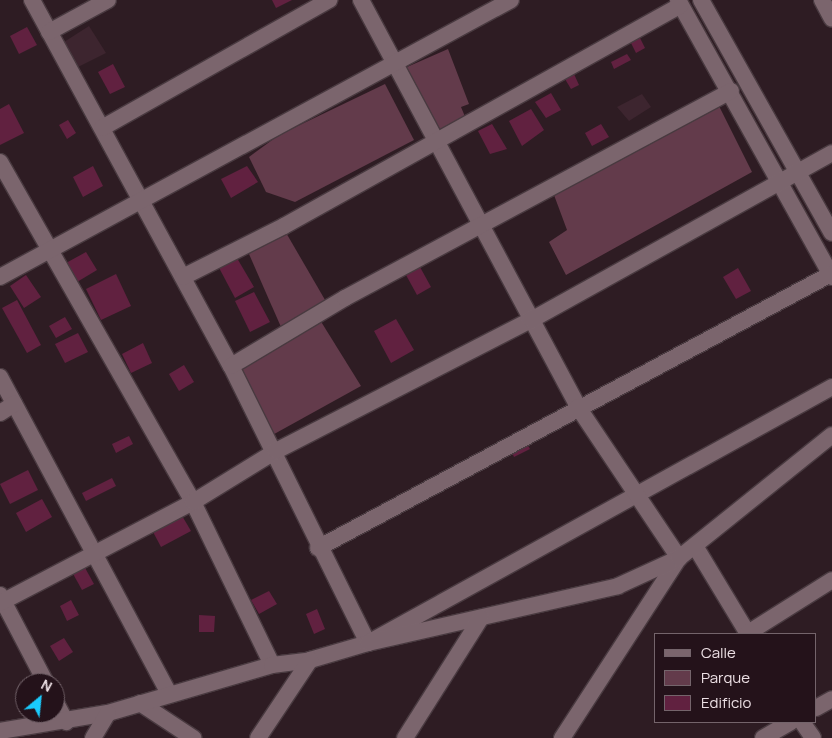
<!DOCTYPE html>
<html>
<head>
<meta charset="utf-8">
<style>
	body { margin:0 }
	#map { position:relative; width:832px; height:738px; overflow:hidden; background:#2e1c23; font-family:Manrope,sans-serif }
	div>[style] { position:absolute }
	.built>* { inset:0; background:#3d252f }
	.green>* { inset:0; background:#633b4b }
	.building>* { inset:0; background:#612140 }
	.roads { filter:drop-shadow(1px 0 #493a40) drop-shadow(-1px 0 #493a40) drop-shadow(0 1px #493a40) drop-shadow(0 -1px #493a40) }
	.street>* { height:16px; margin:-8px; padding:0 8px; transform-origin:8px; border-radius:8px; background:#7b656d }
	span { translate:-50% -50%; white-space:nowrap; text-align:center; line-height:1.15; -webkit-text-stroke:5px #24121a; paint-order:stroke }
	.legend { position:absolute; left:654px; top:633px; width:162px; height:90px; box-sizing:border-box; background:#24121a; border:1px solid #74646b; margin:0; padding:6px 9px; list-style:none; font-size:15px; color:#ecdfe4 }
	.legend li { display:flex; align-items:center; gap:10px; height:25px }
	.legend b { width:25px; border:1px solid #74646b }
	.north { position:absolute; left:15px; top:673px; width:50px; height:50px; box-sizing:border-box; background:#24121a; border:1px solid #74646b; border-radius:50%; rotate:28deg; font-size:14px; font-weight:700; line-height:20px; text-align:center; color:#ecdfe4 }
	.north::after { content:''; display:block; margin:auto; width:18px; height:22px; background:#1acafc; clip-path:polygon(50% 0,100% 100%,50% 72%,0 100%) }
</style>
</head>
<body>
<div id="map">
	<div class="built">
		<div style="clip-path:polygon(89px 26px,106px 53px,78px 67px,64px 42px)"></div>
		<div style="clip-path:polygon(642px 94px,651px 107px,629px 121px,617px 107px)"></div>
	</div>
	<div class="green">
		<div style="clip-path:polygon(448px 49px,469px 104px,461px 107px,466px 119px,437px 132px,402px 76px,407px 67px)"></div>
		<div style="clip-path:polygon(385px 84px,414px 140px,295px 202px,266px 192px,249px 157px,279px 135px)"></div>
		<div style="clip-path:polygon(718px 104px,752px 172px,566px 275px,549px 242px,567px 230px,554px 195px)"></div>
		<div style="clip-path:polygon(285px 231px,328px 305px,281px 327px,249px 254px)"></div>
		<div style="clip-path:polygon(320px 320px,361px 386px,267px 438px,233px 368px)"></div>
	</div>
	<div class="building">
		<div style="clip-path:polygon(272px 0,292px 0,276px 8px)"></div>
		<div style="clip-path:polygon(27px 27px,37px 45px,19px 54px,10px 36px)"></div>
		<div style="clip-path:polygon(639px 36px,645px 48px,636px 53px,630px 41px)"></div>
		<div style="clip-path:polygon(627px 54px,631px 60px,614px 69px,611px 62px)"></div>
		<div style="clip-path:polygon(113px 64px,125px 87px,110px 94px,98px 72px)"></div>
		<div style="clip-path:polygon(574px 74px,579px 85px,571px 89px,565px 79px)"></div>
		<div style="clip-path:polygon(551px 93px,561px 110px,546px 118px,535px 102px)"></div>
		<div style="clip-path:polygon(9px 104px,24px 133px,0 145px,0 109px)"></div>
		<div style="clip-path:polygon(531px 109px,544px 130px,522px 146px,509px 121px)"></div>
		<div style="clip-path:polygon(68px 120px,76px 133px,67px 139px,59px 125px)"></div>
		<div style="clip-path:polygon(492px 124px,507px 149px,490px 154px,478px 131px)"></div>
		<div style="clip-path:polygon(601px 124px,609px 137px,592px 146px,585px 133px)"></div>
		<div style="clip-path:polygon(93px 166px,103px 186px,83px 197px,73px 177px)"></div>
		<div style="clip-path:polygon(247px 166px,258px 182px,231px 198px,221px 179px)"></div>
		<div style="clip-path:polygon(86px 252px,97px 270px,77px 282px,66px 263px)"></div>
		<div style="clip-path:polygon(234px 253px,254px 287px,235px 298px,217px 264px)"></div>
		<div style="clip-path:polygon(420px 267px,431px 287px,417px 295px,406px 275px)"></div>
		<div style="clip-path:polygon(738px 268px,751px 291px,736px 299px,723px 277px)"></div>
		<div style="clip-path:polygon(116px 274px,131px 306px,101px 320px,86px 289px)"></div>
		<div style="clip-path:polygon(26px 275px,41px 297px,24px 308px,10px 286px)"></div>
		<div style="clip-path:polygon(254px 292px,270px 322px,250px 332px,235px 301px)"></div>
		<div style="clip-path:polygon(17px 300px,41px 345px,27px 353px,2px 308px)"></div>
		<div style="clip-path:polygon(65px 317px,72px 329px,56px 338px,49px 326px)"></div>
		<div style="clip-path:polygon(396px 319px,414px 350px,391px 363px,374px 331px)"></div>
		<div style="clip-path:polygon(78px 333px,88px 352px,65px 363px,55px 344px)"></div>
		<div style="clip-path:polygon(143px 343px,152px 363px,131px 373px,122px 354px)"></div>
		<div style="clip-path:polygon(184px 365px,194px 382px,179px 391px,169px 374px)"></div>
		<div style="clip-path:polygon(129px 436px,133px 444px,116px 453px,112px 444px)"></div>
		<div style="clip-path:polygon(525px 440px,530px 449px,514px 457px,510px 448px)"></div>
		<div style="clip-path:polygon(28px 470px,38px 490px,10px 504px,0 484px)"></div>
		<div style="clip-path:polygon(112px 478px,116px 486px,86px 501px,82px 493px)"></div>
		<div style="clip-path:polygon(42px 499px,52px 517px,26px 532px,16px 513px)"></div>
		<div style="clip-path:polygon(181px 514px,191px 531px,161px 547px,152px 530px)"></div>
		<div style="clip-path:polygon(84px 566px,94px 584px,82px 590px,72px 572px)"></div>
		<div style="clip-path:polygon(269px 591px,277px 604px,259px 614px,251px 600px)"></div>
		<div style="clip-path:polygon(71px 600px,79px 615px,67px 621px,60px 606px)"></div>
		<div style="clip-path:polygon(317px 609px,325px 629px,314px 634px,306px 614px)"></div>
		<div style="clip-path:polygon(199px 615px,215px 616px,214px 632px,199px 632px)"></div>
		<div style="clip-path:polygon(64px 638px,73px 652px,59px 661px,50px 646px)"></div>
	</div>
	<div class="roads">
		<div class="street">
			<div style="left:32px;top:0;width:417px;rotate:61.5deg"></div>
			<div style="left:231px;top:366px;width:309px;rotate:63.7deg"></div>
			<div style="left:368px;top:643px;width:530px;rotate:-28.89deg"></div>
			<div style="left:361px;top:0;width:461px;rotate:61.9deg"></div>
			<div style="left:578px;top:407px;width:182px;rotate:56.2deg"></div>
			<div style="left:679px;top:558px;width:215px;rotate:123deg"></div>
			<div style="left:678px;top:0;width:317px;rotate:60.9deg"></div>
			<div style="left:701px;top:0;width:267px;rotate:60.7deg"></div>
			<div style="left:822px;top:0;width:21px;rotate:62deg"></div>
			<div style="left:49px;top:32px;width:67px;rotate:-28.5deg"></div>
			<div style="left:102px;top:128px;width:261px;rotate:-29.4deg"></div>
			<div style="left:0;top:162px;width:391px;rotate:60.4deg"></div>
			<div style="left:193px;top:502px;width:181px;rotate:64.1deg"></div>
			<div style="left:0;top:277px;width:581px;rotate:-28.46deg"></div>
			<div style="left:183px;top:277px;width:113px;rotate:-26.8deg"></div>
			<div style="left:284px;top:226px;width:454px;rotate:-29.1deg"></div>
			<div style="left:231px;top:366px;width:133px;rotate:-30.8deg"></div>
			<div style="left:345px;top:298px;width:438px;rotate:-28.2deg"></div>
			<div style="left:0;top:377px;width:359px;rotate:61.9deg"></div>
			<div style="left:0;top:413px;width:17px;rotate:-33deg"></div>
			<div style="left:695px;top:546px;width:103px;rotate:58.9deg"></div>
			<div style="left:318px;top:548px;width:582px;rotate:-28.11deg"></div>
			<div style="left:0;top:595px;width:99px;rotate:62.4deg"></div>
			<div style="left:0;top:603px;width:218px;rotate:-27.6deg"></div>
			<div style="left:193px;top:502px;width:97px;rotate:-31.6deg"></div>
			<div style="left:276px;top:451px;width:287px;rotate:-27.2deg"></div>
			<div style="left:531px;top:320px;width:344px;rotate:-29deg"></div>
			<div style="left:748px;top:633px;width:99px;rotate:-32.2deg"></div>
			<div style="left:55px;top:701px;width:24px;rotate:62deg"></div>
			<div style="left:140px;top:703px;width:64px;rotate:33.4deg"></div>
			<div style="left:816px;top:708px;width:18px;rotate:-29deg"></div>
			<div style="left:802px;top:722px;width:19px;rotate:55deg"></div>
			<div style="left:0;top:731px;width:109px;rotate:-9.5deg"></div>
			<div style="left:108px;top:713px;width:171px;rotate:-16.3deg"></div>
			<div style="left:272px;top:665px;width:38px;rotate:-7deg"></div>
			<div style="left:310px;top:660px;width:60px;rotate:-16.3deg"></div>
			<div style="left:368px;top:643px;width:256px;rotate:-12.8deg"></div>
			<div style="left:618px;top:586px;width:67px;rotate:-24.7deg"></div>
			<div style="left:679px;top:558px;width:196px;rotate:-38.8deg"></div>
			<div style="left:93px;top:738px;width:29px;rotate:-59deg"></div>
			<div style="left:258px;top:738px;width:94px;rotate:-56.3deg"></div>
			<div style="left:405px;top:738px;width:142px;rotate:-57.7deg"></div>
			<div style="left:763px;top:738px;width:32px;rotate:-30deg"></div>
		</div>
	</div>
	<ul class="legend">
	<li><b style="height:6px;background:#7b656d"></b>Calle</li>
	<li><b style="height:14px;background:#633b4b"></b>Parque</li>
	<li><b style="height:14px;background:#612140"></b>Edificio</li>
	</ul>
	<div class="north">N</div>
</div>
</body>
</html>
